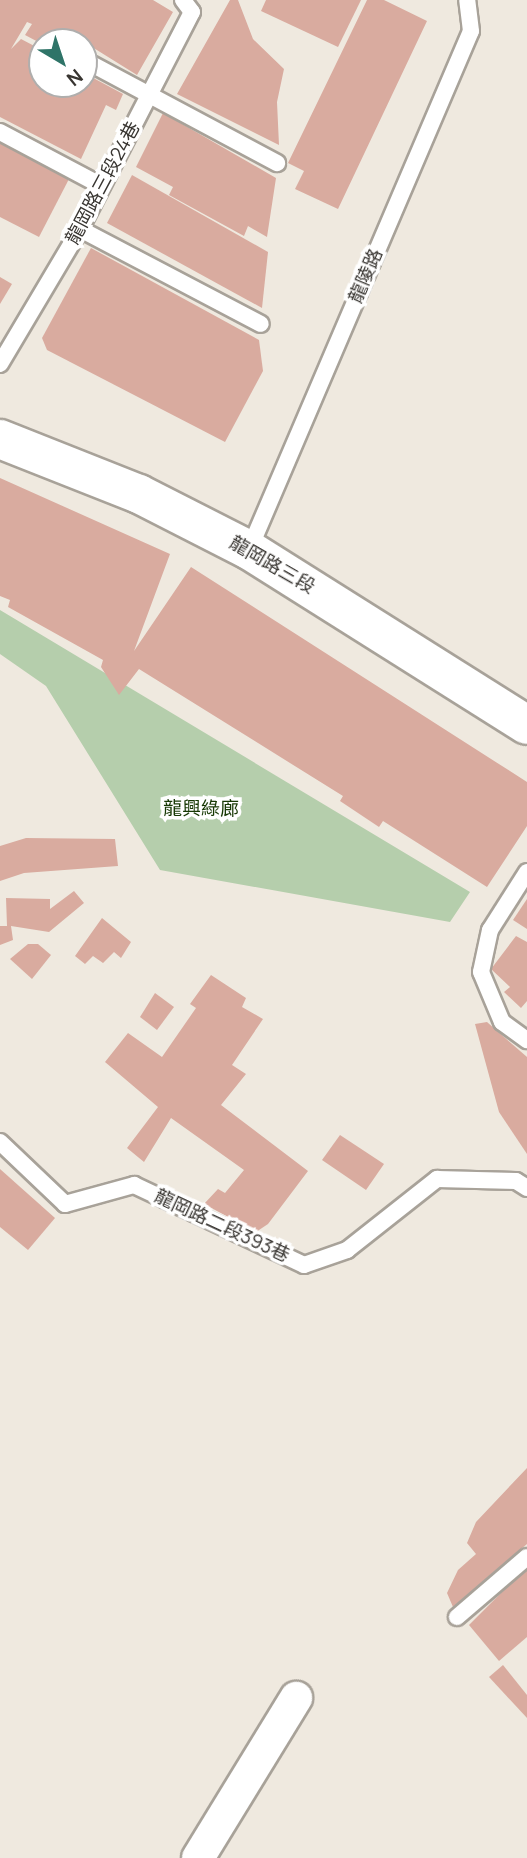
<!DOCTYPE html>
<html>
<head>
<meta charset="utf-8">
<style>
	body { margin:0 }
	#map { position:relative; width:527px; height:1858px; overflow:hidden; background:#efe9df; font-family:Manrope,"Noto Sans TC",sans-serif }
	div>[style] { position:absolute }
	.green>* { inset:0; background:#b5ceac }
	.building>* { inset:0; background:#d9ab9f }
	.roads { filter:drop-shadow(2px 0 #a8a299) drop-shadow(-2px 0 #a8a299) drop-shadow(0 2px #a8a299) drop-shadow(0 -2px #a8a299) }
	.service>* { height:16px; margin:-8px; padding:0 8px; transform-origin:8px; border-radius:8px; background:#fff }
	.minor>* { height:32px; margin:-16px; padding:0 16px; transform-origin:16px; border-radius:16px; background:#fff }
	.secondary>* { height:38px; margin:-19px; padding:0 19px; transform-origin:19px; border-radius:19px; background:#fff }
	span { translate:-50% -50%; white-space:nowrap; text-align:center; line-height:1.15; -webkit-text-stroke:7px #fff; paint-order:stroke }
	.street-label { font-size:19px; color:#383531 }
	.park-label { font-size:19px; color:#173804 }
	.north { position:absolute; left:28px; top:28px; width:70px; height:70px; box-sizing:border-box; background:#fff; border:2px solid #afaead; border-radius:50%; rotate:141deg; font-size:19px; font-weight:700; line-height:28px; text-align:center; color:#383531 }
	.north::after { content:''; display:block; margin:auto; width:24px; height:32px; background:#2f7468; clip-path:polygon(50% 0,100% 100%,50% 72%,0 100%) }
</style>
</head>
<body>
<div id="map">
	<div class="green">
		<div style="clip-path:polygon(0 610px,470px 892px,450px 922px,160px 870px,46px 686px,0 654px)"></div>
	</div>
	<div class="building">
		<div style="clip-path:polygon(0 0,153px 0,173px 12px,137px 75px,84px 42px,42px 44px,25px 35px,32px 24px,27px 22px,11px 49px,21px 39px,42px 50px,42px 84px,84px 84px,84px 73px,123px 94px,116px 110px,106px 105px,81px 159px,0 117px)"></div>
		<div style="clip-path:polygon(230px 0,238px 0,253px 39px,284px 69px,277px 102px,279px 145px,177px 94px)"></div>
		<div style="clip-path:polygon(266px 0,361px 0,338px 47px,261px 11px)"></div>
		<div style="clip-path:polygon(367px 0,384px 0,427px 21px,338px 209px,295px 189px,304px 171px,288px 163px)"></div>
		<div style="clip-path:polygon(163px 113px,276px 178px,267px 237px,248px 226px,244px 236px,169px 195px,173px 187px,136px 167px)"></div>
		<div style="clip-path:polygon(0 142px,69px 179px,39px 237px,0 217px)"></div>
		<div style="clip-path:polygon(132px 175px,268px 252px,262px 308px,107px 223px)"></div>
		<div style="clip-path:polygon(91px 248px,259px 340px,263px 371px,225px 442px,47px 350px,42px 338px)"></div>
		<div style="clip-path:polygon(0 277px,12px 284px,0 304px)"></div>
		<div style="clip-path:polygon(0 478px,170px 554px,134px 651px,191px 567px,527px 782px,527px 826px,487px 887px,383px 821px,379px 827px,340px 801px,343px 796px,139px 669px,119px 695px,101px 667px,103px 660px,8px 607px,10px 600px,0 596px)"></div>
		<div style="clip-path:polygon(26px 838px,115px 839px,118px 866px,24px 873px,0 881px,0 846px)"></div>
		<div style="clip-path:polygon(74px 891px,84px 903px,49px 932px,11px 926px,13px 940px,0 945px,0 926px,7px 926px,6px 898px,50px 899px,50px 909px)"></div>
		<div style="clip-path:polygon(527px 899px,527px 929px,513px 920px)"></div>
		<div style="clip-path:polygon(102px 918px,131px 942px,121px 958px,114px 952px,103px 963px,93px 956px,85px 964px,75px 956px)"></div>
		<div style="clip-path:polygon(516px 936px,527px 942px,527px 1001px,521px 1008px,504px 992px,510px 987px,491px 969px)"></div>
		<div style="clip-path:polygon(28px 944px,38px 944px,51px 955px,32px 979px,10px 959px)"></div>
		<div style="clip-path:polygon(211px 975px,246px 998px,242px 1007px,263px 1019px,232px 1065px,246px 1074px,221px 1105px,308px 1171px,268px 1224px,256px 1232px,204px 1204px,218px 1189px,225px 1193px,244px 1170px,171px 1118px,144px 1162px,127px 1148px,158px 1107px,105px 1062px,128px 1033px,162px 1057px,196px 1008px,190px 1004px)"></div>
		<div style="clip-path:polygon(155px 993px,174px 1007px,157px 1030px,140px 1017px)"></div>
		<div style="clip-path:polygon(487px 1022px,527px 1057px,527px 1154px,499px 1112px,475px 1024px)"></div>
		<div style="clip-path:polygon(340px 1135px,384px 1164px,366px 1190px,322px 1160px)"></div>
		<div style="clip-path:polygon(0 1169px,55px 1218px,28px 1250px,0 1227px)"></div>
		<div style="clip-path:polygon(527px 1468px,527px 1544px,453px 1607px,447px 1593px,458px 1570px,476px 1554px,467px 1543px,476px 1522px)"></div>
		<div style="clip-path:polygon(527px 1567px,527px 1637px,499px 1661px,469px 1625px)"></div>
		<div style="clip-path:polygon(503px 1665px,527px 1695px,527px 1718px,489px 1677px)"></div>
	</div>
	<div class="roads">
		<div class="service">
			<div style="left:84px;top:60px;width:219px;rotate:28.1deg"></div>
			<div style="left:0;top:132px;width:115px;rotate:27.9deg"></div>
			<div style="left:80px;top:229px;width:204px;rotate:27.7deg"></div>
			<div style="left:0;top:364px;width:157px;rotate:-59.3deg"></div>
			<div style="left:80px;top:229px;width:244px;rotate:-62.7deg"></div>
			<div style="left:192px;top:12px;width:15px;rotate:-127deg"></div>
			<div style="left:249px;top:550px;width:564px;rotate:-66.84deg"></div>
			<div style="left:471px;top:31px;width:31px;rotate:-97deg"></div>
			<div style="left:527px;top:872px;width:69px;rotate:122.5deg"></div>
			<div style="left:490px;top:930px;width:43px;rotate:102.1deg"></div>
			<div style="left:481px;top:972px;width:54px;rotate:67.2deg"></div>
			<div style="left:502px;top:1022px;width:31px;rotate:36deg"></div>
			<div style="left:0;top:1142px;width:90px;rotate:43.6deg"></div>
			<div style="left:65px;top:1204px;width:72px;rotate:-15.4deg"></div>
			<div style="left:134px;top:1185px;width:188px;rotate:25.2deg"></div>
			<div style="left:304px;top:1265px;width:46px;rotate:-19.2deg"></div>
			<div style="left:347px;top:1250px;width:115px;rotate:-38.3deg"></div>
			<div style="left:437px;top:1179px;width:79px;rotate:1.5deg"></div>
			<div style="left:516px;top:1181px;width:13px;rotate:32deg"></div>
			<div style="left:457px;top:1617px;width:92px;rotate:-40.6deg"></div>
		</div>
		<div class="minor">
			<div style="left:198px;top:1858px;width:188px;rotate:-58.5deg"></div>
		</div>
		<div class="secondary">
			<div style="left:0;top:439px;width:149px;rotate:21.6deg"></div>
			<div style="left:139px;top:494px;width:123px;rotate:27deg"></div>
			<div style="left:249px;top:550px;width:328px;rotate:32.2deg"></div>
		</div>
	</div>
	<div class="street-label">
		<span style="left:103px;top:183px;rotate:-62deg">龍岡路三段24巷</span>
		<span style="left:366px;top:276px;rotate:-67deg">龍陵路</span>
		<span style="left:272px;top:565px;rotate:30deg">龍岡路三段</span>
		<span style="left:222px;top:1226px;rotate:25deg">龍岡路二段393巷</span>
	</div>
	<div class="park-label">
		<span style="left:201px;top:809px">龍興綠廊</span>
	</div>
	<div class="north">N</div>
</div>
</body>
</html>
